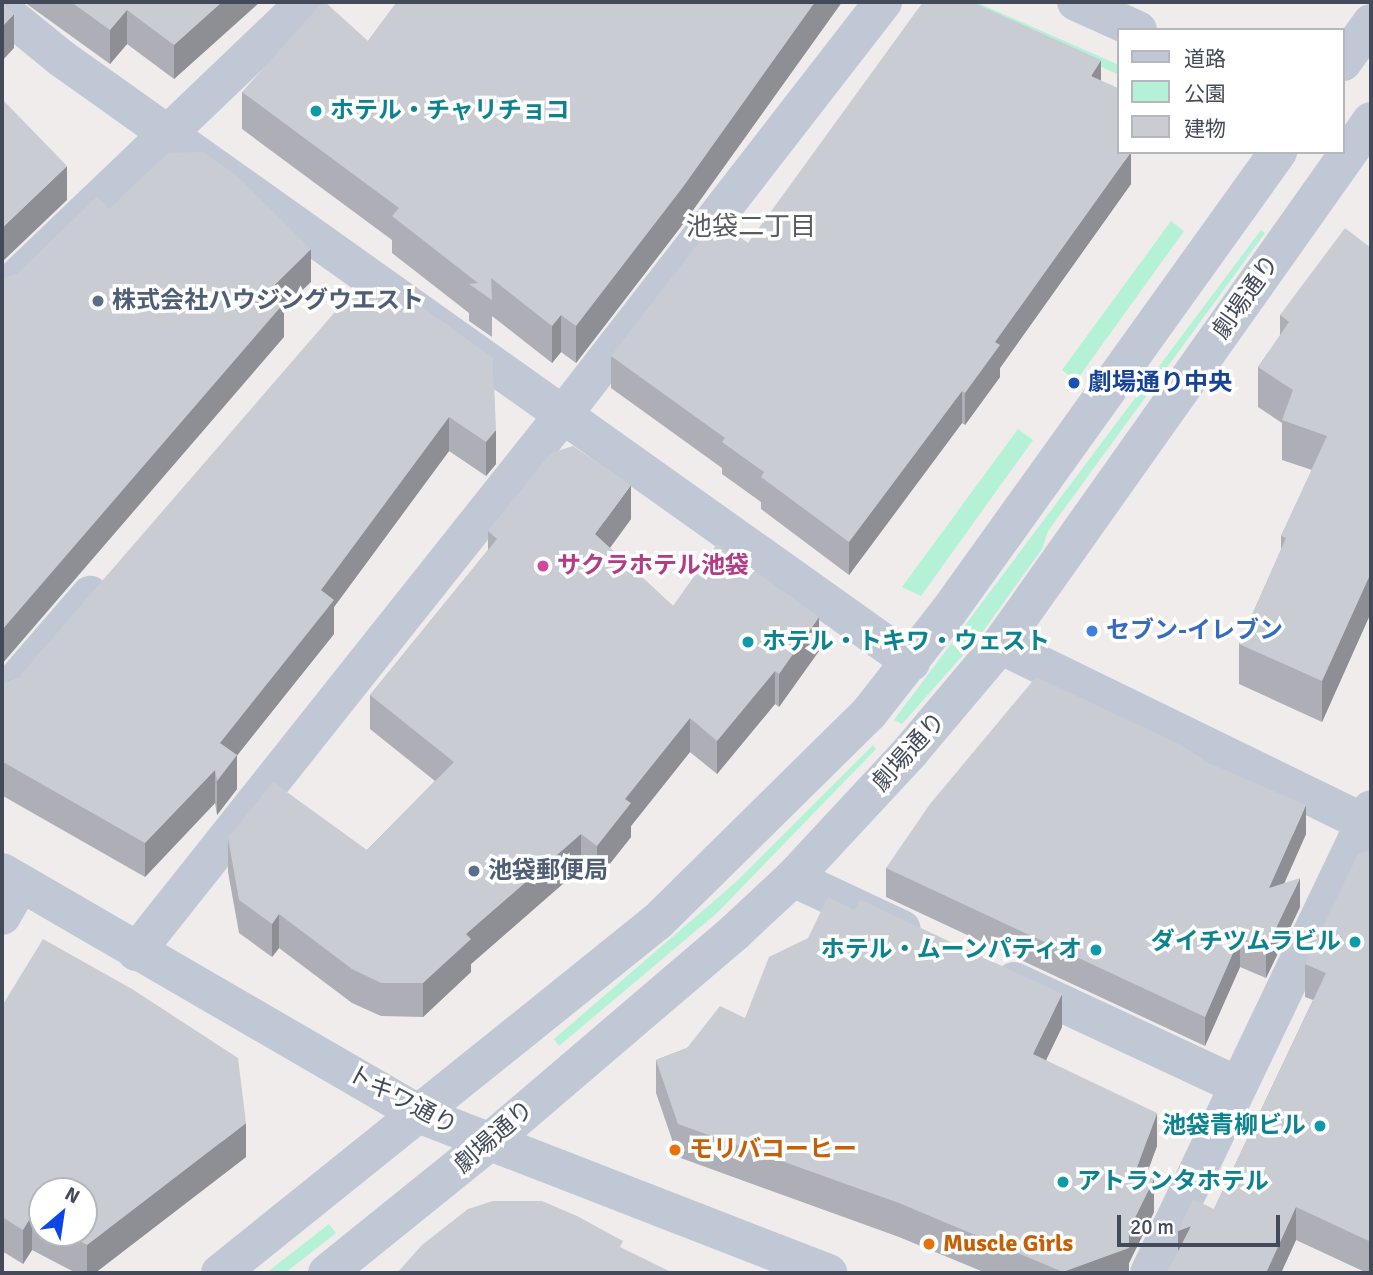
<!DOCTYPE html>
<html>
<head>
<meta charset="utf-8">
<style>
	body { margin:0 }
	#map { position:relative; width:1373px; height:1275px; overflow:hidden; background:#efeceb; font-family:Signika,"Noto Sans JP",sans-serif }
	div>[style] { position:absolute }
	.green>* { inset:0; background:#b5f1d7 }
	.minor>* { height:38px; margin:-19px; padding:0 19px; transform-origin:19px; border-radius:19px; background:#c1c8d5 }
	.wall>* { inset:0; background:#aeafb6 }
	.shaded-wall>* { inset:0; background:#8d8f94 }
	.building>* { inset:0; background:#caccd4 }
	.dots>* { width:19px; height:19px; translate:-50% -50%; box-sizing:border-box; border:4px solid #fff; border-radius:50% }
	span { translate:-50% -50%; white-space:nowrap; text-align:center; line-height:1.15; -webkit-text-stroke:7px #fff; paint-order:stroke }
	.culture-label { font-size:24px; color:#0d838f; font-weight:700 }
	.left { translate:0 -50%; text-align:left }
	.right { translate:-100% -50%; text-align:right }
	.street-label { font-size:24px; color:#434b5a }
	.service-label { font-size:24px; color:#4e5e75; font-weight:700 }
	.transit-label { font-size:24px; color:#164399; font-weight:700 }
	.hotel-label { font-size:24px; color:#b23c85; font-weight:700 }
	.shop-label { font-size:24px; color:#366cbe; font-weight:700 }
	.food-label { font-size:24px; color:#c56008; font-weight:700 }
	.neighbourhood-label { font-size:26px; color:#585b61 }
	.frame { position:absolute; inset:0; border:4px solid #434b5a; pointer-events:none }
	.legend { position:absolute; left:1117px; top:28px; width:228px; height:126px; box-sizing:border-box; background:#fff; border:2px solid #b4b7bd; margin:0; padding:9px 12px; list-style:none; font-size:21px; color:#434b5a }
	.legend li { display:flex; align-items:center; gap:14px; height:35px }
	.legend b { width:35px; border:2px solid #b4b7bd }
	.north { position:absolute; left:28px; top:1177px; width:70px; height:70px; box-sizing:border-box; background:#fff; border:2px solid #b4b7bd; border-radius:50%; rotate:29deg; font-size:19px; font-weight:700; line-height:28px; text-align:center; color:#434b5a }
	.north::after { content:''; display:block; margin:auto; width:24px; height:32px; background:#0c46e8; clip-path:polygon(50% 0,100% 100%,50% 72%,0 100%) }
	.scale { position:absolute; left:1117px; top:1215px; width:163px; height:32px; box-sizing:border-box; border:4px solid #434b5a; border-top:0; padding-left:9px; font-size:21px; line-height:24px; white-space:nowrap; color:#434b5a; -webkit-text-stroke:5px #fff; paint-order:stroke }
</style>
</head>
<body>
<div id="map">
	<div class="green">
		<div style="clip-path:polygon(962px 2px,976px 2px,1119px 65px,1119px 75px)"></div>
		<div style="clip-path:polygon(1171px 221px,1184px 231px,1076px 381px,1062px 370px)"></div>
		<div style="clip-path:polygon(1261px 230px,1265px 233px,1048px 531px,1042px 549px,979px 637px,902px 724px,894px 720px)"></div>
		<div style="clip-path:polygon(1018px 429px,1033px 440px,921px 596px,902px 587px)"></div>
		<div style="clip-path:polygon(873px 745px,876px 749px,717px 913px,559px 1046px,554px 1039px,736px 882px)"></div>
		<div style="clip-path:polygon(329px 1224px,336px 1233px,285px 1273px,266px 1273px)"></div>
	</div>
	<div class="minor">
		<div style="left:1076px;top:2px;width:68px;rotate:24.3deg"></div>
		<div style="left:2px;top:10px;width:76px;rotate:39.1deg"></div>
		<div style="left:61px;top:58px;width:1043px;rotate:35.4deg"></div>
		<div style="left:1343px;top:62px;width:48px;rotate:-54.3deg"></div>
		<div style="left:2px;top:292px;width:419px;rotate:-43.7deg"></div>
		<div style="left:1000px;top:645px;width:413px;rotate:26deg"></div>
		<div style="left:2px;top:697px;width:135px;rotate:-49.2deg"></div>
		<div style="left:2px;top:872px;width:484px;rotate:30.1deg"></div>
		<div style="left:421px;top:1115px;width:437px;rotate:21.2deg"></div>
		<div style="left:793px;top:878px;width:120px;rotate:25.1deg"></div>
		<div style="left:2px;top:916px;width:38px;rotate:-60deg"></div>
		<div style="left:136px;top:952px;width:685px;rotate:-51.52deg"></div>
		<div style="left:562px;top:416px;width:524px;rotate:-52.21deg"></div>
		<div style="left:1014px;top:981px;width:246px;rotate:25deg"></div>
		<div style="left:220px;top:1273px;width:562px;rotate:-38.79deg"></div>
		<div style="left:658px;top:921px;width:296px;rotate:-44.6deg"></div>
		<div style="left:869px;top:713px;width:130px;rotate:-51.9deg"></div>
		<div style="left:949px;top:611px;width:565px;rotate:-54.37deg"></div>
		<div style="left:327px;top:1273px;width:207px;rotate:-38.9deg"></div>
		<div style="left:488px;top:1143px;width:325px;rotate:-40.5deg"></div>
		<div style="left:735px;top:932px;width:79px;rotate:-43deg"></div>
		<div style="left:793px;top:878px;width:172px;rotate:-47.1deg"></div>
		<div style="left:910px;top:752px;width:140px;rotate:-49.9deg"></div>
		<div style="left:1000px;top:645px;width:642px;rotate:-54.7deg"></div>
		<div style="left:1149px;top:1273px;width:514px;rotate:-64.43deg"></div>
	</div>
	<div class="wall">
		<div style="clip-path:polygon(24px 2px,260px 2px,174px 79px,127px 44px,110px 64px)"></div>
		<div style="clip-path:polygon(397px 2px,842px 2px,683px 224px,576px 363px,561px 352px,552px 363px,492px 316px,492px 337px,469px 321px,469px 313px,392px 253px,392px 240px,242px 129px,242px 92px,368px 41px)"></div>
		<div style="clip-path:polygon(1101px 81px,1131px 184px,1000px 368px,1000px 377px,965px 425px,962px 423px,849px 575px,761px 509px,761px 502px,722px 474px,722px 468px,611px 388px,611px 356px,748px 243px)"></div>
		<div style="clip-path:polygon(1371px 248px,1371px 618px,1369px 617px,1322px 722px,1239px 684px,1239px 644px,1281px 550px,1281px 536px,1312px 470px,1282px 460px,1282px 423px,1258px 407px,1258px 367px,1280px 336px,1280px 315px)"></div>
		<div style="clip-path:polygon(493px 358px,496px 464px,486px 476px,449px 451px,334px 607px,334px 634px,237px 755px,237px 789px,217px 815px,215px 803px,145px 877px,3px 796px,2px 797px,2px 683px,19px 677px)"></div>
		<div style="clip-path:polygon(631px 519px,610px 548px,673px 606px,819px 651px,779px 707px,775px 704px,717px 774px,690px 752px,631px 826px,631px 837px,597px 880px,581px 868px,471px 964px,471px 972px,423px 1017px,381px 1016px,352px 1003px,279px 948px,272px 957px,239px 933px,228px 872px,228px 838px,367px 850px,435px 781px,370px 729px,370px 695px,488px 550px,488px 531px)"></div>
		<div style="clip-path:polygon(1306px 834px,1284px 883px,1300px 907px,1266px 978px,1240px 967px,1205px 1046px,886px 897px,886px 868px)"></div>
		<div style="clip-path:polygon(1371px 850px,1371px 1273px,1367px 1273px,1296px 1240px,1281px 1273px,1167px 1273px,1214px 1209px,1313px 1000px,1305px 997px,1305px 964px)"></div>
		<div style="clip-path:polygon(evenodd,2px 1006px,246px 1157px,95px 1273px,76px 1273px,32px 1250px,23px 1264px,2px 1251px,2px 1006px,42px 1191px,84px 1233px,42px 1233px,42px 1191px)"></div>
		<div style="clip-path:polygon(745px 1018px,1062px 1027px,1046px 1060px,1157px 1146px,1146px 1175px,1154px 1212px,1129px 1263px,1129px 1273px,986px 1273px,899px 1237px,678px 1157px,656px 1093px,656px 1060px,687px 1048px)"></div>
	</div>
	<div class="shaded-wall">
		<div style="clip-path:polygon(222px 2px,260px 2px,174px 79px,174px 45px)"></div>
		<div style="clip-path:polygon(815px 2px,842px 2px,683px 224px,576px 363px,576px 326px)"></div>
		<div style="clip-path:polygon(127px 10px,127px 44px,110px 64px,110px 30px)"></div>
		<div style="clip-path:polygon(14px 14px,14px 48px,2px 61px,2px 27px)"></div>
		<div style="clip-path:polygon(1101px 60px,1101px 92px,1091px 76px)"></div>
		<div style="clip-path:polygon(1131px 152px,1131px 184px,1000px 368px,1000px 377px,965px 425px,965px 393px,995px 342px)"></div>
		<div style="clip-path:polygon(67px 166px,67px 200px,2px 262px,2px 228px)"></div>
		<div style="clip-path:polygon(311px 249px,311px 282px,284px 308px,284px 337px,2px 664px,2px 630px,253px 306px)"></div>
		<div style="clip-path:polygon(561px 315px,561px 352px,552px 363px,552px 326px)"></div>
		<div style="clip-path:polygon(962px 391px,962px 423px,849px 575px,849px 542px)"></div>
		<div style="clip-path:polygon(449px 417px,449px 451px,334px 607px,334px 634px,220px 777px,220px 743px,321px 590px)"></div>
		<div style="clip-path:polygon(496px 430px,496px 464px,486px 476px,486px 442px)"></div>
		<div style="clip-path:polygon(631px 485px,631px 519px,595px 568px,595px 534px)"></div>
		<div style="clip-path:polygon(1369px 577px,1369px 617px,1322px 722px,1322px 681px)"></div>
		<div style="clip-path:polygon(819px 617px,819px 651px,779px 707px,779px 674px)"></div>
		<div style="clip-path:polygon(775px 671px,775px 704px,717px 774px,717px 741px)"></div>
		<div style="clip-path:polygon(690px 718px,690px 752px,631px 826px,631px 837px,597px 880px,597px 846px,625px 799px)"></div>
		<div style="clip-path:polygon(237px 755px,237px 789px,217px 815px,217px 781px)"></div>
		<div style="clip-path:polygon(3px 762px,3px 796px,2px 797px,2px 763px)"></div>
		<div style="clip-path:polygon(215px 770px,215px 803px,145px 877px,145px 843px)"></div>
		<div style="clip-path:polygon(1306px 805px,1306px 834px,1269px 918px,1269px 888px)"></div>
		<div style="clip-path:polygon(581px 834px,581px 868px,471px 964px,471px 972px,423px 1017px,423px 983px,466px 934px)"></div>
		<div style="clip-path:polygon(1300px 878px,1300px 907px,1266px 978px,1266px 949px)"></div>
		<div style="clip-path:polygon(279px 914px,279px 948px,272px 957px,272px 924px)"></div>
		<div style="clip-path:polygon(1240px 937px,1240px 967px,1205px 1046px,1205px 1017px)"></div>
		<div style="clip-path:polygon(1062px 994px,1062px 1027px,1033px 1087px,1033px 1054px)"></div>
		<div style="clip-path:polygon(1157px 1113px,1157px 1146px,1136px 1203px,1136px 1170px)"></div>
		<div style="clip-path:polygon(246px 1123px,246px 1157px,95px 1273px,87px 1273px,87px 1245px)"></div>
		<div style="clip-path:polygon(1154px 1179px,1154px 1212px,1129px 1263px,1129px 1273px,1063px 1273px,1129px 1230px)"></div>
		<div style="clip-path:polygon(1296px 1207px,1296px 1240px,1281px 1273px,1266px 1273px)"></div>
		<div style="clip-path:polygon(32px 1215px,32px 1250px,23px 1264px,23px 1230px)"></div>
		<div style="clip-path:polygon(1191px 1226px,1178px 1264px,1178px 1231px)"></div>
	</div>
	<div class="building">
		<div style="clip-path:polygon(71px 2px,222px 2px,174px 45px,127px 10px,110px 30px)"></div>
		<div style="clip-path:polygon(323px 2px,325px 2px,368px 41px,397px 2px,815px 2px,683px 187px,576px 326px,561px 315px,552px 326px,491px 278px,492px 300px,469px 284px,478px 283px,392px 216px,399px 208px,242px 92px)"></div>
		<div style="clip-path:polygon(923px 2px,972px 2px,1101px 60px,1091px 76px,1118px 88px,1119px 96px,1119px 152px,1131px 152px,995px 342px,1000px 345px,965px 393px,962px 391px,849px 542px,761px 477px,764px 472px,722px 442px,725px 438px,611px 356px,717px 219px,748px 243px)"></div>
		<div style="clip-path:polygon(2px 3px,14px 14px,2px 27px)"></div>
		<div style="clip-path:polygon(2px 99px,67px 166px,2px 228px)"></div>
		<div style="clip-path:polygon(203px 152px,237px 176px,311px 249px,253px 306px,284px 303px,2px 630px,2px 278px,17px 274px,97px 197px,109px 209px,168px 153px)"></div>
		<div style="clip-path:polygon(1345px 228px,1371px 248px,1371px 578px,1369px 577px,1322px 681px,1239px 644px,1286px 538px,1281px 536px,1327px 436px,1282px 420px,1293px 390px,1258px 367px,1289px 322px,1280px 315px)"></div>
		<div style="clip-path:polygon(402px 293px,493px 358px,496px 430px,486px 442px,449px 417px,321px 590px,334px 600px,220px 743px,237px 755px,217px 781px,215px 770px,145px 843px,3px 762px,2px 763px,2px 683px,19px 677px,347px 298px)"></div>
		<div style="clip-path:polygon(573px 446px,631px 485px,595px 534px,673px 606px,717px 544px,819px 617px,779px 674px,775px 671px,717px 741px,690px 718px,625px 799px,631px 803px,597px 846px,581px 834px,466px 934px,471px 939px,423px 983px,381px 983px,352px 969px,279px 914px,272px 924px,239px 900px,228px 838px,273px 782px,367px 850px,454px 762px,370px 695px,497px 539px,488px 531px,551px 453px)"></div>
		<div style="clip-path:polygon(1036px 677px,1181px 745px,1206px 762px,1306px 805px,1269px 888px,1300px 878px,1266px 949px,1240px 937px,1205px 1017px,886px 868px,930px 804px)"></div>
		<div style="clip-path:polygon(1371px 850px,1371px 1242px,1296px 1207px,1266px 1273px,1167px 1273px,1191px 1226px,1178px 1231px,1193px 1199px,1214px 1209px,1326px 973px,1305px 964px,1358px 854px)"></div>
		<div style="clip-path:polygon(828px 897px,854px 910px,861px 900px,1062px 994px,1033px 1054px,1157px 1113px,1136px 1170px,1154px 1179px,1129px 1230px,1129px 1248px,1063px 1272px,899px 1203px,678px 1124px,656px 1060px,687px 1048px,720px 1006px,745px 1018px,769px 957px,808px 938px)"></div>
		<div style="clip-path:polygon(43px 939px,132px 989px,238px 1058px,246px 1123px,87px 1245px,65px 1233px,84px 1233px,84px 1191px,42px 1191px,42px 1221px,32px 1215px,23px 1230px,2px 1217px,2px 1006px)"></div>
		<div style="clip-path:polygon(493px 1201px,542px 1201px,577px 1216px,623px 1241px,620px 1247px,673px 1273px,397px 1273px,422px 1245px,468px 1209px)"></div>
	</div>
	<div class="dots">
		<div style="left:316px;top:111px;background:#0f9aa8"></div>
		<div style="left:98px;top:301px;background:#5c6f8a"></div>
		<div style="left:1074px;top:383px;background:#1a4fb4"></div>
		<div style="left:543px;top:566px;background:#d1479c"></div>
		<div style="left:1092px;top:631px;background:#3f7fe0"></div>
		<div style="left:748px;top:642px;background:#0f9aa8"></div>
		<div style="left:474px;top:871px;background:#5c6f8a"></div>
		<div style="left:1355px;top:942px;background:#0f9aa8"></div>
		<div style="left:1096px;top:950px;background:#0f9aa8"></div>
		<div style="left:1320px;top:1126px;background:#0f9aa8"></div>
		<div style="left:675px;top:1150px;background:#e8710a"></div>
		<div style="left:1063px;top:1182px;background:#0f9aa8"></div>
		<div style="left:929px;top:1244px;background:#e8710a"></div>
	</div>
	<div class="culture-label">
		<span class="left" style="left:330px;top:111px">ホテル・チャリチョコ</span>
		<span class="left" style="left:762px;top:642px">ホテル・トキワ・ウェスト</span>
		<span class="right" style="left:1341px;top:942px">ダイチツムラビル</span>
		<span class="right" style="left:1082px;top:950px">ホテル・ムーンパティオ</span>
		<span class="right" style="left:1306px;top:1126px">池袋青柳ビル</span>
		<span class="left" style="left:1077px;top:1182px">アトランタホテル</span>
	</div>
	<div class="street-label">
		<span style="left:1246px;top:297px;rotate:-55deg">劇場通り</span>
		<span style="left:909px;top:752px;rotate:-48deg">劇場通り</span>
		<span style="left:402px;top:1100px;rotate:28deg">トキワ通り</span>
		<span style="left:494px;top:1137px;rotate:-41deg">劇場通り</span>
	</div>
	<div class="service-label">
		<span class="left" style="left:112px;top:301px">株式会社ハウジングウエスト</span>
		<span class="left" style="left:488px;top:871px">池袋郵便局</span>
	</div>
	<div class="transit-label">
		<span class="left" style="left:1088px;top:383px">劇場通り中央</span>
	</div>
	<div class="hotel-label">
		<span class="left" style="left:557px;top:566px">サクラホテル池袋</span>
	</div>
	<div class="shop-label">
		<span class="left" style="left:1106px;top:631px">セブン-イレブン</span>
	</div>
	<div class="food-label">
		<span class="left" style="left:689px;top:1150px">モリバコーヒー</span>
		<span class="left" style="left:943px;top:1244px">Muscle Girls</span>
	</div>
	<div class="neighbourhood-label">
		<span style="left:751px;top:228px">池袋二丁目</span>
	</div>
	<div class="frame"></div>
	<ul class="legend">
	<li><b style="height:9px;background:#c1c8d5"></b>道路</li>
	<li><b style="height:19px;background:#b5f1d7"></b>公園</li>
	<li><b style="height:19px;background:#caccd4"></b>建物</li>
	</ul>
	<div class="north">N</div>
	<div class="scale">20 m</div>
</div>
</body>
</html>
